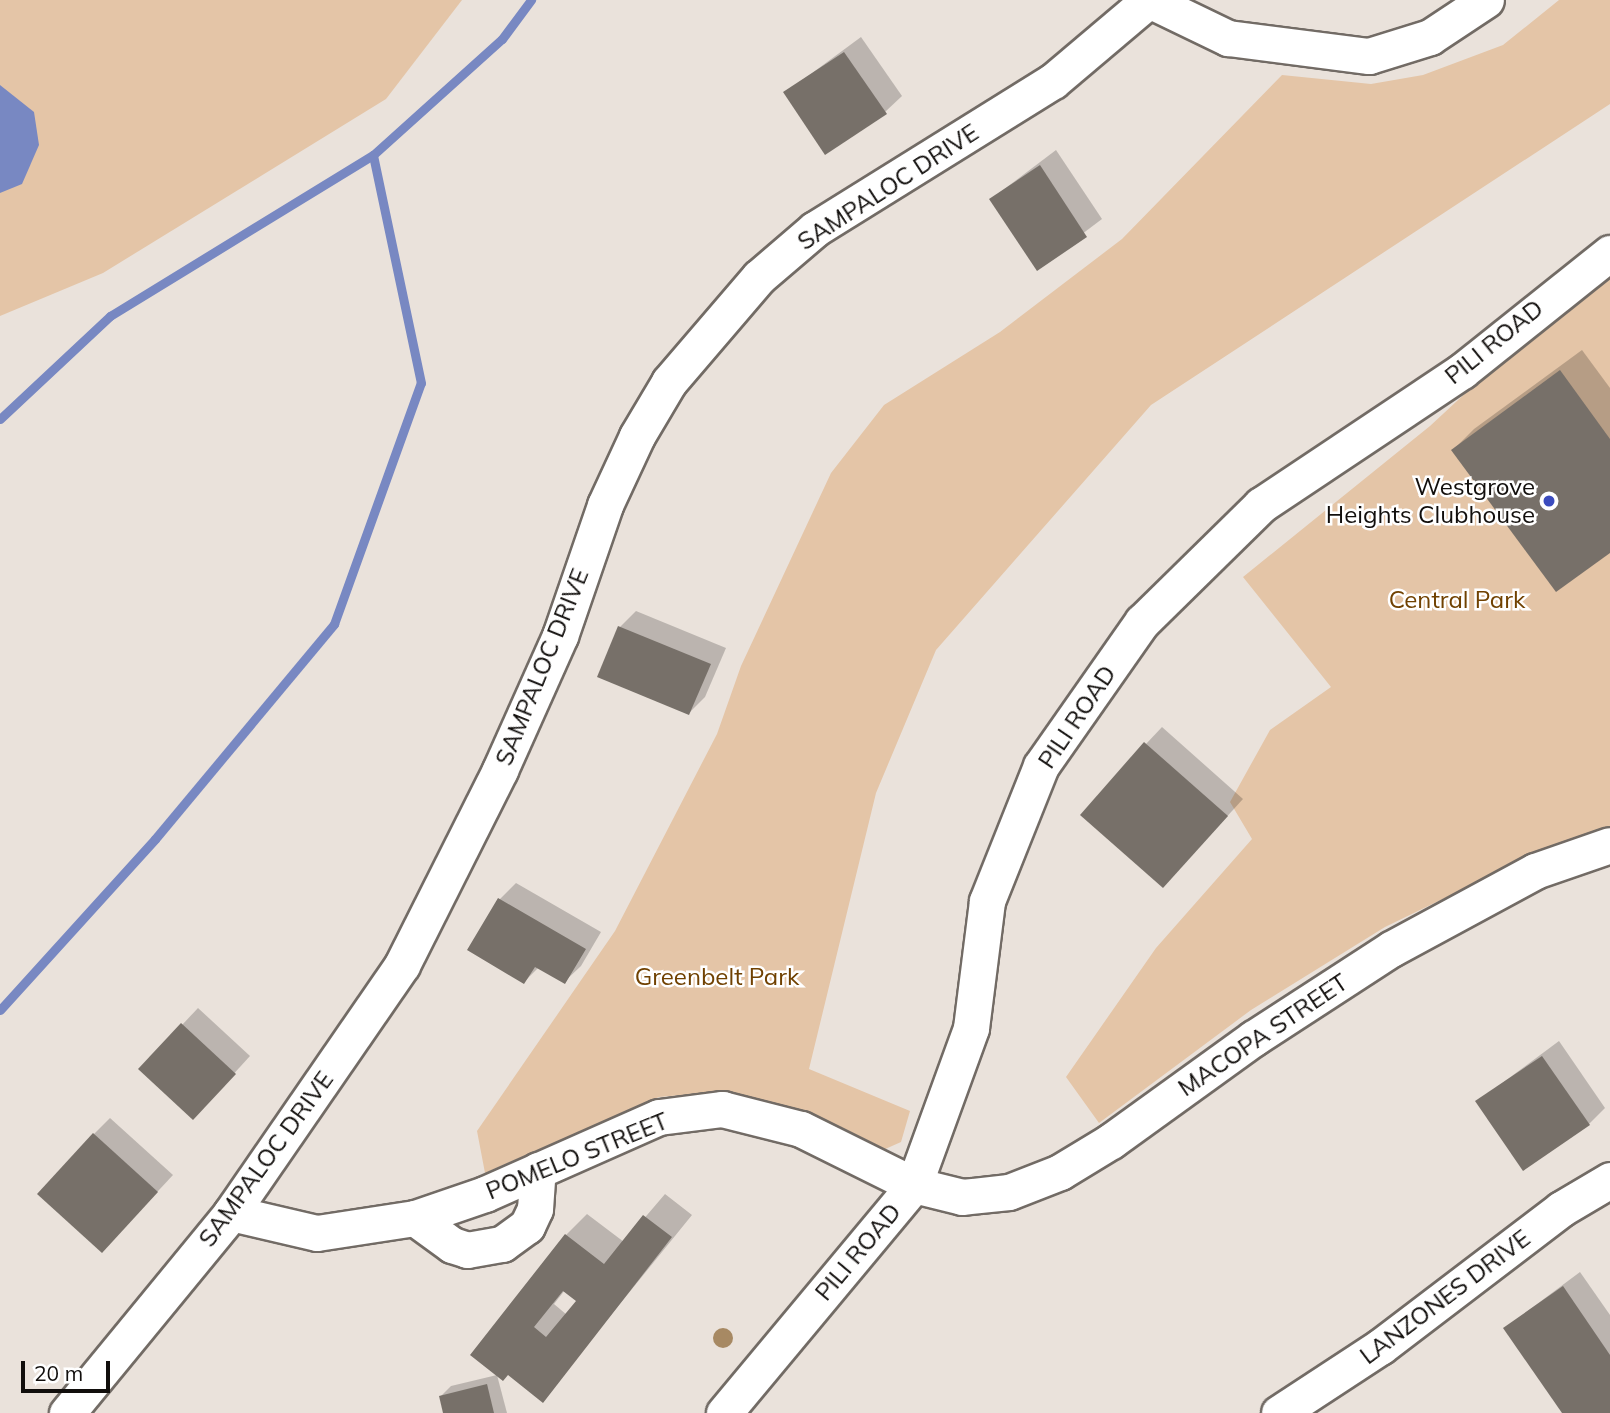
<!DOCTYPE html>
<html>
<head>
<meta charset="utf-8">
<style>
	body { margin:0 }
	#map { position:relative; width:1610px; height:1413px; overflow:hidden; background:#eae2db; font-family:Mulish,sans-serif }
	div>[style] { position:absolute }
	.green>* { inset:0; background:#e4c5a7 }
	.water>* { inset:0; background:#7888c2 }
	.shadow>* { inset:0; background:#0003 }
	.stream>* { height:9px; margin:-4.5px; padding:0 4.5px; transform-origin:4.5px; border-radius:4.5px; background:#7888c2 }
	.building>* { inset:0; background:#777069 }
	.roads { filter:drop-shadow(2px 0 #726b65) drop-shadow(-2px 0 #726b65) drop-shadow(0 2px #726b65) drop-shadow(0 -2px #726b65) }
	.minor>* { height:35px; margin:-17.5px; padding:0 17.5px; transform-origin:17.5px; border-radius:17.5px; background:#fff }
	.trees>* { width:20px; height:20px; margin:-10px; border-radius:50%; background:#a78963 }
	.dots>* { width:19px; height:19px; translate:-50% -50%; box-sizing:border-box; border:4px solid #fff; border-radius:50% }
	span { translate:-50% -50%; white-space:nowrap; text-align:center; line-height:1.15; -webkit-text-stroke:5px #fff; paint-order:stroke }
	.street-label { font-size:24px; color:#110e0c }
	.poi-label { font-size:24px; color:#110e0c }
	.right { translate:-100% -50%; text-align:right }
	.park-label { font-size:24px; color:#704101 }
	.scale { position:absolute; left:21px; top:1361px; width:89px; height:32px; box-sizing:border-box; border:4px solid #110e0c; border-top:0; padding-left:9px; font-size:21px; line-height:24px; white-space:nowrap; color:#110e0c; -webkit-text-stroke:5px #fff; paint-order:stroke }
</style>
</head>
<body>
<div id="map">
	<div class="green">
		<div style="clip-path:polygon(0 0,462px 0,386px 99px,103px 273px,0 316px)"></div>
		<div style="clip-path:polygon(1559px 0,1610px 0,1610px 104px,1151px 405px,936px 650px,876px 793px,809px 1069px,910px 1111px,901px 1142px,874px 1154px,811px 1115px,728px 1091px,659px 1097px,485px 1173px,477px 1131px,615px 931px,717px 734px,741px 666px,831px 473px,884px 405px,1000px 332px,1122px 239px,1282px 75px,1371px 84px,1423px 75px,1503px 45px)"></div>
		<div style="clip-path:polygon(1610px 269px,1610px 827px,1533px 855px,1385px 927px,1251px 1010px,1099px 1123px,1066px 1077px,1156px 948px,1252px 839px,1230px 802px,1270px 730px,1331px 687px,1243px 577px,1430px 426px,1552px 313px)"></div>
	</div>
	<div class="water">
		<div style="clip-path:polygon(0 85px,34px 112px,39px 145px,22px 184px,0 193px)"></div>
	</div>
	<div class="shadow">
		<div style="clip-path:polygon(861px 37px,902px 96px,885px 112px,785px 93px)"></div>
		<div style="clip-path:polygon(1056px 150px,1102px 219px,1037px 268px,991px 199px)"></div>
		<div style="clip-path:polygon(1582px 350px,1610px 388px,1610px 550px,1453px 450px,1474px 429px)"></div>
		<div style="clip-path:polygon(636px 611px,726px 648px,705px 697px,689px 713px,620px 627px)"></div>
		<div style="clip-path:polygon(1162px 727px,1243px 799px,1179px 869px,1146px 744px)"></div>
		<div style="clip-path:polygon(516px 883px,601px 932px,581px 966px,564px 982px,539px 967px,524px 982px,469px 950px,500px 899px)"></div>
		<div style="clip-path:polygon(198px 1008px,250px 1056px,209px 1101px,182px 1025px)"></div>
		<div style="clip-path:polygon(1559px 1041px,1605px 1108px,1589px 1124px,1478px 1101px)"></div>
		<div style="clip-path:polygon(110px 1118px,173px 1175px,118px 1234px,94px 1134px)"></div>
		<div style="clip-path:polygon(evenodd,665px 1194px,692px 1215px,542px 1400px,508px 1373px,566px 1235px,587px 1214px,624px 1242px,665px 1194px,565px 1290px,578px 1301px,567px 1315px,554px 1304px,565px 1290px)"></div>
		<div style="clip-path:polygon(1580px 1272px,1610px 1315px,1610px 1413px,1564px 1413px,1505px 1328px)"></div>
		<div style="clip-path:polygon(497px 1375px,507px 1413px,444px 1413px,441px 1396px,451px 1386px)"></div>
	</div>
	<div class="stream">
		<div style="left:0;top:419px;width:151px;rotate:-43.1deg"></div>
		<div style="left:110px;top:316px;width:308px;rotate:-31.5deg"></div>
		<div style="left:373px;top:155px;width:173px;rotate:-42deg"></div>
		<div style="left:502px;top:39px;width:49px;rotate:-53.4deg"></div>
		<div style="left:0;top:1010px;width:231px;rotate:-47.8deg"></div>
		<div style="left:155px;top:839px;width:280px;rotate:-50.2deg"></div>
		<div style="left:334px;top:624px;width:256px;rotate:-70.2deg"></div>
		<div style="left:421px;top:383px;width:233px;rotate:-101.9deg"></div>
	</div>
	<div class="building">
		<div style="clip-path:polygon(844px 52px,887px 114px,825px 155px,783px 92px)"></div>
		<div style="clip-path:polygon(1040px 165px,1087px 237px,1037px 271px,989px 199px)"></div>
		<div style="clip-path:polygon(1560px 370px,1610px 439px,1610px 553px,1556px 592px,1451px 450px)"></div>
		<div style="clip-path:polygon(618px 626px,711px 664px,689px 715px,597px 677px)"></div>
		<div style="clip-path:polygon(1144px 742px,1228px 816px,1163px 888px,1080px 815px)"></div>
		<div style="clip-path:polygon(498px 898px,586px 949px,565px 984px,535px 967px,524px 984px,467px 950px)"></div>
		<div style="clip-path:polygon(181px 1023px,236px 1074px,193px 1120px,138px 1069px)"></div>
		<div style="clip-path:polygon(1542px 1056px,1590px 1125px,1523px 1171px,1475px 1101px)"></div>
		<div style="clip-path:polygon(93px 1133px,158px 1192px,102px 1253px,37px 1194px)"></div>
		<div style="clip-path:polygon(evenodd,643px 1215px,672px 1237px,543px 1403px,508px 1375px,503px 1381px,470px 1355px,565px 1234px,604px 1264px,643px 1215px,563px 1291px,576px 1301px,546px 1337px,534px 1327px,563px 1291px)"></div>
		<div style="clip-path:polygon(1563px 1286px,1610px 1355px,1610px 1413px,1562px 1413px,1503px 1328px)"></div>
		<div style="clip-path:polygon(487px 1384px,494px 1413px,443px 1413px,439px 1396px)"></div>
	</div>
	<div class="roads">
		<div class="minor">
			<div style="left:1149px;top:0;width:88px;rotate:25.7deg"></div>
			<div style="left:1228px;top:38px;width:142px;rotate:7.3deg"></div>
			<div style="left:1369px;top:56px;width:64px;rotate:-17.3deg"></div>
			<div style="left:1430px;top:37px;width:67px;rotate:-33.5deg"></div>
			<div style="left:231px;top:1213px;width:88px;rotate:13.1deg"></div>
			<div style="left:317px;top:1233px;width:99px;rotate:-8.7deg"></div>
			<div style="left:415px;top:1218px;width:74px;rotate:-18.9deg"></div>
			<div style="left:485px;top:1194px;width:190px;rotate:-23.9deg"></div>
			<div style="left:659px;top:1117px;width:64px;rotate:-7.2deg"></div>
			<div style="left:722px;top:1109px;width:81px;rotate:14.2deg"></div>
			<div style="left:801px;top:1129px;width:126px;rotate:26.4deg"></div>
			<div style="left:914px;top:1185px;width:49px;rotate:14deg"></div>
			<div style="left:962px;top:1197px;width:47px;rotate:-6.1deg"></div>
			<div style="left:1009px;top:1192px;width:55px;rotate:-21.4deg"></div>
			<div style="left:1060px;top:1172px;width:60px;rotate:-31.3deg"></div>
			<div style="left:1111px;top:1141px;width:176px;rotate:-35.8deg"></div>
			<div style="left:1254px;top:1038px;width:163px;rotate:-33deg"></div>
			<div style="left:1391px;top:949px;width:164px;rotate:-28.4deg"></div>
			<div style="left:1535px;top:871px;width:79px;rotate:-19.1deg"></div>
			<div style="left:415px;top:1218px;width:46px;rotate:36.1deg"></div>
			<div style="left:452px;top:1245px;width:16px;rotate:18deg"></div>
			<div style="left:467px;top:1250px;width:36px;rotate:-10deg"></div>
			<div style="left:502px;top:1244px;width:31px;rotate:-36deg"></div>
			<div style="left:527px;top:1226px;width:19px;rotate:-65deg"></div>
			<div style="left:535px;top:1209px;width:39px;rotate:-86deg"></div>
			<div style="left:67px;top:1413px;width:259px;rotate:-50.6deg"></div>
			<div style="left:231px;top:1213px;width:301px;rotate:-55.4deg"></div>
			<div style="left:402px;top:965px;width:218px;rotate:-63.3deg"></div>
			<div style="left:500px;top:770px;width:147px;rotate:-65.9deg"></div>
			<div style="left:560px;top:636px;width:139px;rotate:-71deg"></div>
			<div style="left:605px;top:505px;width:76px;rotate:-65.1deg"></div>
			<div style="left:637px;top:436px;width:63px;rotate:-59.3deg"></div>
			<div style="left:669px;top:382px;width:138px;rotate:-49.4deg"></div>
			<div style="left:759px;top:277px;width:74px;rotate:-40.6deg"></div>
			<div style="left:815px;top:229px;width:280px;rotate:-31.9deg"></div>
			<div style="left:1053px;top:81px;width:126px;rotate:-40.2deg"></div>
			<div style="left:724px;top:1413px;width:297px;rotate:-50.2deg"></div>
			<div style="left:914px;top:1185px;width:167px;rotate:-70deg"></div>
			<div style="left:971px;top:1028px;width:128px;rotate:-82.8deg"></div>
			<div style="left:987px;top:901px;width:145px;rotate:-68.2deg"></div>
			<div style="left:1041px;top:766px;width:176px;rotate:-55deg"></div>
			<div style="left:1142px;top:622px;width:167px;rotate:-44.5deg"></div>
			<div style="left:1261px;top:505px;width:242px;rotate:-33.7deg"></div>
			<div style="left:1462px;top:371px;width:189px;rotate:-38.6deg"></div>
			<div style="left:1279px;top:1413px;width:121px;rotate:-33.2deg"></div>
			<div style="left:1380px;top:1347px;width:228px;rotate:-37.3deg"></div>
			<div style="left:1561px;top:1209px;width:57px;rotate:-30.6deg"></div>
		</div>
	</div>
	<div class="trees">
		<div style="left:723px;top:1338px"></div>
	</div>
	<div class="dots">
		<div style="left:1549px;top:501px;background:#3b4bbe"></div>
	</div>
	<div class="street-label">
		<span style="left:888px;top:187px;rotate:-33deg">SAMPALOC DRIVE</span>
		<span style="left:1494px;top:342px;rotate:-39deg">PILI ROAD</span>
		<span style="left:542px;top:667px;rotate:-68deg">SAMPALOC DRIVE</span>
		<span style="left:1077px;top:717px;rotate:-56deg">PILI ROAD</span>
		<span style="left:1263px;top:1035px;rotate:-34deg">MACOPA STREET</span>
		<span style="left:577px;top:1156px;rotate:-22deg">POMELO STREET</span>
		<span style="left:266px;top:1159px;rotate:-54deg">SAMPALOC DRIVE</span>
		<span style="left:858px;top:1252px;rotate:-50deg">PILI ROAD</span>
		<span style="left:1445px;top:1297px;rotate:-37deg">LANZONES DRIVE</span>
	</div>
	<div class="poi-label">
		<span class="right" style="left:1535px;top:501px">Westgrove<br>Heights Clubhouse</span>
	</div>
	<div class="park-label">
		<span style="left:1457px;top:600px">Central Park</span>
		<span style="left:717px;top:977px">Greenbelt Park</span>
	</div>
	<div class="scale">20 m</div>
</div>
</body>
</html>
